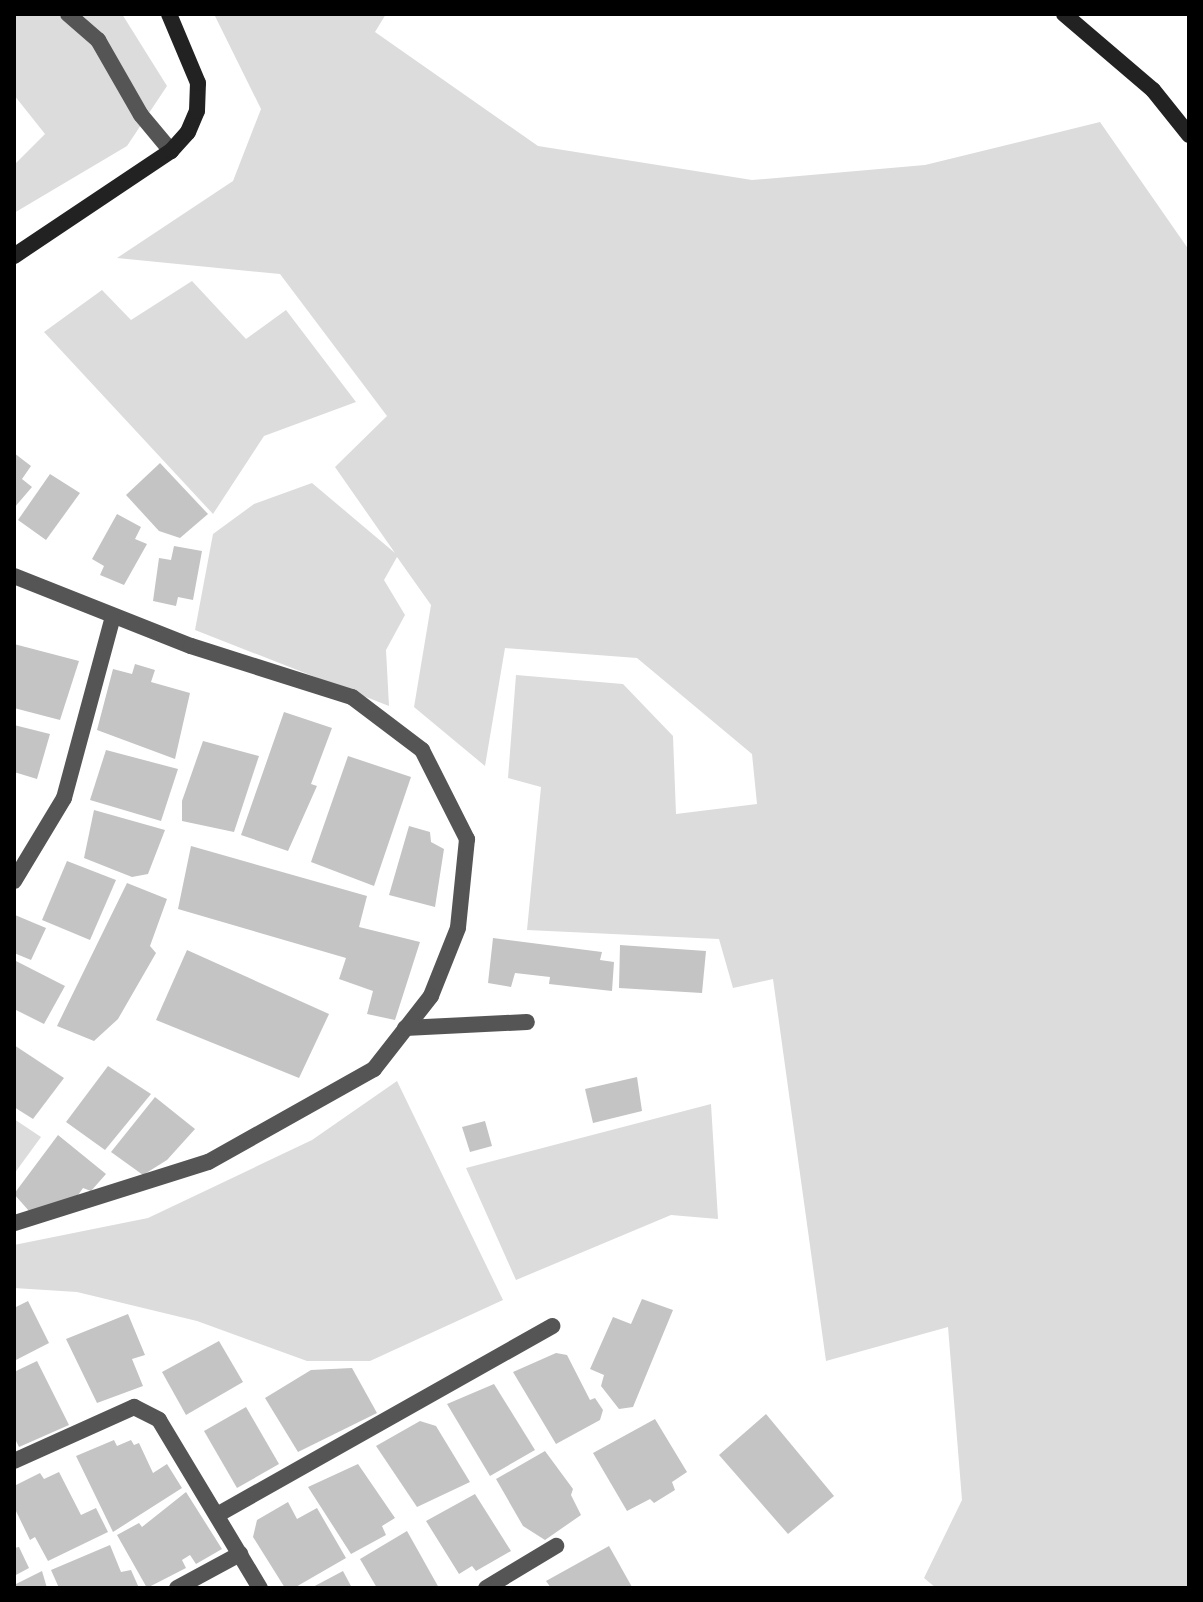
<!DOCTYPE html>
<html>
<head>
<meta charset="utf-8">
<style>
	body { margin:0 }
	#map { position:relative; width:1203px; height:1602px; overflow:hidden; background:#fff; font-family:"IBM Plex Sans",sans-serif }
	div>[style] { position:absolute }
	.green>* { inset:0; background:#dcdcdc }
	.building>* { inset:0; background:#c4c4c4 }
	.minor>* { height:16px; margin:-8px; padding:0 8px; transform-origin:8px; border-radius:8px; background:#555 }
	.secondary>* { height:16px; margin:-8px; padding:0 8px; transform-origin:8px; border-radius:8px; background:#222 }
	span { translate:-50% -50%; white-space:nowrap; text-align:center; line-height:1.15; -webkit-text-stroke:7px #fff; paint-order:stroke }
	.frame { position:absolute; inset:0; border:16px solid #000; pointer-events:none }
</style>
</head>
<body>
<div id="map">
	<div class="green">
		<div style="clip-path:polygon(14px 14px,122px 14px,167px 86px,127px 146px,14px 213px,14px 165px,45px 134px,14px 95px)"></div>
		<div style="clip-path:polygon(214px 14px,386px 14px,375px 32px,538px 146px,752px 180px,925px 165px,1100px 122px,1189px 250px,1189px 1588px,936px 1588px,924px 1578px,962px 1500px,948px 1327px,826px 1361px,773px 979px,733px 988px,719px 939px,527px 930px,541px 787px,508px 778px,516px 675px,623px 684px,673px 736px,676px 814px,757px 804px,752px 754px,637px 658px,505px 648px,485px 766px,414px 707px,431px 605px,397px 557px,384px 580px,405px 615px,386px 650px,389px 706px,195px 630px,213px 534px,254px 504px,312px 483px,395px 553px,335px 467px,387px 416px,280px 274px,117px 258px,233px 181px,261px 109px)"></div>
		<div style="clip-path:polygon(192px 281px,246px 339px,286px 310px,356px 402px,264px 436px,213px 514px,44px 332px,102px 290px,131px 320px)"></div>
		<div style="clip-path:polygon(397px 1081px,503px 1300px,370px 1361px,307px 1361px,197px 1321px,77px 1292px,14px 1288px,14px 1245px,148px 1218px,312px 1140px)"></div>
		<div style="clip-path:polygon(711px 1104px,718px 1219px,671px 1215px,516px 1280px,466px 1168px)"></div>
		<div style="clip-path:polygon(14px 1119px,41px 1137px,14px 1174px)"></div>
	</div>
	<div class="building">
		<div style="clip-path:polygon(14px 453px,31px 466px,22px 479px,32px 487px,14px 508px)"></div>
		<div style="clip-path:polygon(160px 463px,208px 514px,180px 538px,159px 531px,126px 495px)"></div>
		<div style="clip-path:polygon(50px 474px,80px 493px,46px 540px,18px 520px)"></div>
		<div style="clip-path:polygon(117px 514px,141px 527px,135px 539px,147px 544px,124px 585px,100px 575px,104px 566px,92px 559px)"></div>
		<div style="clip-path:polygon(174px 546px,202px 551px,193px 600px,178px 597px,176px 606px,153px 601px,159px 558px,171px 560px)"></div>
		<div style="clip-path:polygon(14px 644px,79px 661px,60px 720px,14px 708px)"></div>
		<div style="clip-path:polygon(135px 664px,155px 670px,151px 682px,190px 693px,175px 759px,97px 730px,113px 669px,132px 674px)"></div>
		<div style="clip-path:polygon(284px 712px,332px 728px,311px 784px,317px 786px,288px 851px,241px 835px)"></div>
		<div style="clip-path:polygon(14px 725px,50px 734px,37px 779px,14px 772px)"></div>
		<div style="clip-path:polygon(203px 741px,259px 756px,234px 832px,182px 821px,182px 801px)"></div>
		<div style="clip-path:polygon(106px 750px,178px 769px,161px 821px,90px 800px)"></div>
		<div style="clip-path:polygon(348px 756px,411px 777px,374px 886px,311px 862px)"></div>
		<div style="clip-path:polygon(94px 810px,165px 830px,148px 874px,132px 877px,84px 858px)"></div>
		<div style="clip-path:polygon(409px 826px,430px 832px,431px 842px,444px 849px,435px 907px,389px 895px)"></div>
		<div style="clip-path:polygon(191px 846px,367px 896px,359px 927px,420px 942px,395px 1020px,367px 1014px,373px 991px,339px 979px,346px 958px,178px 909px)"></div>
		<div style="clip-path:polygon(67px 861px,116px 880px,90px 940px,42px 920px)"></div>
		<div style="clip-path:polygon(127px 883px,167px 899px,150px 946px,156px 953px,118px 1019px,94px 1041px,57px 1026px)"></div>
		<div style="clip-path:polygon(15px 915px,46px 928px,31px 960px,14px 953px)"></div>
		<div style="clip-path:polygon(493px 938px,602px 952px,600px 960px,614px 962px,612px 991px,549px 984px,550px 977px,515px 973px,511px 987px,488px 983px)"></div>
		<div style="clip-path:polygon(620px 945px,706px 951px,702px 993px,619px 988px)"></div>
		<div style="clip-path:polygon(187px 950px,329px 1014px,299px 1078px,156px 1020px)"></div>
		<div style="clip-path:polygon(14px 960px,65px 986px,44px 1024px,14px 1009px)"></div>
		<div style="clip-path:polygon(14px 1045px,64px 1078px,33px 1119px,14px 1107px)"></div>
		<div style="clip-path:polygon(108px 1066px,151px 1094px,105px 1150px,66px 1122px)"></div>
		<div style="clip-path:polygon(637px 1077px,642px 1111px,593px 1123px,585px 1089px)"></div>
		<div style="clip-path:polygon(155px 1097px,195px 1129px,167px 1160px,143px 1175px,111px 1152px)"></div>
		<div style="clip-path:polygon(485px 1121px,492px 1146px,470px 1152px,462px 1127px)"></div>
		<div style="clip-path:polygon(58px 1135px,106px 1174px,91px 1191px,83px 1188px,76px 1198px,29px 1211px,14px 1194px)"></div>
		<div style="clip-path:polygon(642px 1299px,673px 1310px,633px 1407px,619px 1409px,601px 1386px,604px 1375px,590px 1369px,613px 1317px,631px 1324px)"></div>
		<div style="clip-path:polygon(28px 1301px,49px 1343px,14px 1361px,14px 1308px)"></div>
		<div style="clip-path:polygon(128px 1314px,145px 1355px,132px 1359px,143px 1386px,97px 1403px,66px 1339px)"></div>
		<div style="clip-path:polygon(219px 1341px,243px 1382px,186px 1415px,162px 1372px)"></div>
		<div style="clip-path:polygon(556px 1353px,567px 1355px,590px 1400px,595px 1398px,603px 1410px,600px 1420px,556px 1444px,513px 1372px)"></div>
		<div style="clip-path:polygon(37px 1361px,69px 1425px,19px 1447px,14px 1437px,14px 1372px)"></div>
		<div style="clip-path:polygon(352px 1368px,377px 1413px,298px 1452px,265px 1398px,311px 1370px)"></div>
		<div style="clip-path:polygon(494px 1384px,535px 1450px,490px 1476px,447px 1404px)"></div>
		<div style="clip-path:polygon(246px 1407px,279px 1464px,237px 1488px,204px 1431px)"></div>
		<div style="clip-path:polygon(766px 1414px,834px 1496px,788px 1534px,719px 1455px)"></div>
		<div style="clip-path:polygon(655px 1419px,687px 1472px,672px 1482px,675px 1490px,654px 1503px,650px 1499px,627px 1511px,593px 1453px)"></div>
		<div style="clip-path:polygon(420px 1421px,436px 1426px,470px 1482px,417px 1507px,376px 1446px)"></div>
		<div style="clip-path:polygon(114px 1440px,117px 1446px,131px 1440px,134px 1445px,139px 1443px,153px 1473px,167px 1464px,182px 1488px,113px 1532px,76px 1456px)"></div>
		<div style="clip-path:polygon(545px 1451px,573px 1489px,571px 1495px,581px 1515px,545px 1540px,523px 1526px,496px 1479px)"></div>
		<div style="clip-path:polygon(358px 1464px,395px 1518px,382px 1526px,386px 1535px,351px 1554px,308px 1487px)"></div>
		<div style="clip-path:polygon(59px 1472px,81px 1515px,96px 1508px,108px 1532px,48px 1561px,35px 1537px,30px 1540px,14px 1507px,14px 1486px,40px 1473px,44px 1479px)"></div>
		<div style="clip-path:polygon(186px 1492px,222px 1549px,196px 1564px,190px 1555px,182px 1560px,186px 1568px,147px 1588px,117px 1535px,139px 1523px,142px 1527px)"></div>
		<div style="clip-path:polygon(475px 1494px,511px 1551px,476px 1571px,472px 1566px,459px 1574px,426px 1521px)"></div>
		<div style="clip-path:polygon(288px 1502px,297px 1519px,317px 1508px,346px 1558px,294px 1588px,285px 1588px,253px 1537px,257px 1520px)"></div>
		<div style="clip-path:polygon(407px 1531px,439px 1588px,377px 1588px,360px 1559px)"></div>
		<div style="clip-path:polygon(110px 1545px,121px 1572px,131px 1570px,139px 1588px,59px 1588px,51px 1570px)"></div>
		<div style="clip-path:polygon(609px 1546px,632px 1587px,551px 1588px,546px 1581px)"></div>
		<div style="clip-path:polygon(19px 1547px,29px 1568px,14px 1576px,14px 1548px)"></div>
		<div style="clip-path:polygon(42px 1571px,47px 1588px,14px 1588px,14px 1585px)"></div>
		<div style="clip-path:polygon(343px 1571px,352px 1588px,311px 1588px)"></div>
	</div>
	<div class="minor">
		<div style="left:68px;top:14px;width:40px;rotate:41deg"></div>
		<div style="left:98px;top:40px;width:86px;rotate:60.2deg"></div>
		<div style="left:141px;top:115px;width:47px;rotate:50.2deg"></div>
		<div style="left:14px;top:576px;width:190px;rotate:21.6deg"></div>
		<div style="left:191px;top:646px;width:169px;rotate:17.6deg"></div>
		<div style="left:352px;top:697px;width:88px;rotate:37.1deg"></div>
		<div style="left:422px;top:750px;width:100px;rotate:63.2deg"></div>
		<div style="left:467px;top:839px;width:89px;rotate:95.8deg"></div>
		<div style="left:458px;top:928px;width:73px;rotate:111.7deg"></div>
		<div style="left:431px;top:996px;width:93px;rotate:128deg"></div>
		<div style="left:374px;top:1069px;width:190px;rotate:150.7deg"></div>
		<div style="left:208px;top:1162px;width:203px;rotate:162.5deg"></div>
		<div style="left:14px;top:881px;width:97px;rotate:-58.9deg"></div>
		<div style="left:64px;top:798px;width:188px;rotate:-74.9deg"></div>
		<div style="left:405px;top:1028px;width:122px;rotate:-2.8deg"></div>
		<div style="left:14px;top:1461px;width:132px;rotate:-24.2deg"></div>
		<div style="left:134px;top:1407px;width:28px;rotate:27deg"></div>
		<div style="left:159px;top:1420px;width:196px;rotate:59deg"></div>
		<div style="left:217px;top:1515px;width:385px;rotate:-29.4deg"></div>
		<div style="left:177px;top:1588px;width:72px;rotate:-28.4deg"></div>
		<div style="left:486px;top:1588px;width:82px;rotate:-31deg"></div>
	</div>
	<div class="secondary">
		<div style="left:1064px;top:14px;width:117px;rotate:40.5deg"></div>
		<div style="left:1153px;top:90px;width:58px;rotate:51.3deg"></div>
		<div style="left:14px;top:256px;width:189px;rotate:-33.8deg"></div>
		<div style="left:171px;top:151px;width:25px;rotate:-48deg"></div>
		<div style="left:188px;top:132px;width:23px;rotate:-67deg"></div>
		<div style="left:197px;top:111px;width:28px;rotate:-88deg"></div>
		<div style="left:198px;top:83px;width:75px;rotate:-112.8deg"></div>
	</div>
	<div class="frame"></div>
</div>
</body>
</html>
